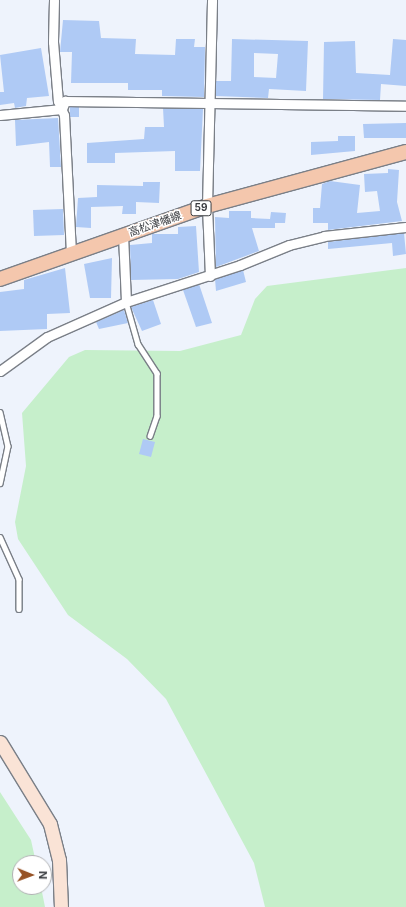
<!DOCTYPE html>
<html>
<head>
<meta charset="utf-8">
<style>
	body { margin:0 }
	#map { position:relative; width:406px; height:907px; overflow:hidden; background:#eef3fc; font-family:Inter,"Noto Sans JP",sans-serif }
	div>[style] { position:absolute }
	.green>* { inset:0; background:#c6efcb }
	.building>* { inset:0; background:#afcaf5 }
	.roads { filter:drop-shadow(1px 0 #7a7f87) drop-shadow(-1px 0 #7a7f87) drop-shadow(0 1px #7a7f87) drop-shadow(0 -1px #7a7f87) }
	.lane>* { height:4.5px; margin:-2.25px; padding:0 2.25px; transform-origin:2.25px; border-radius:2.25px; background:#fff }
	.street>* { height:9px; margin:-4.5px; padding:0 4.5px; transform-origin:4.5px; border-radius:4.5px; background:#fff }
	.secondary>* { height:13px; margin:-6.5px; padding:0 6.5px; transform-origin:6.5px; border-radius:6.5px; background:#fae3d6 }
	.primary>* { height:14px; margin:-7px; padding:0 7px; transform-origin:7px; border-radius:7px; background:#f4c7ad }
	span { translate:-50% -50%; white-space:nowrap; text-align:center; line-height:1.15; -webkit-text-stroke:3px #fff; paint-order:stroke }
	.shield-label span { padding:1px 3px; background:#fff; border:1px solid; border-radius:3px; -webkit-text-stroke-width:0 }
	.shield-label { font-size:10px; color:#3a3c40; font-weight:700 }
	.street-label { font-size:11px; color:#3a3c40 }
	.north { position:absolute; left:12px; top:855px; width:40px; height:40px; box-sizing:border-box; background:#fff; border:1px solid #b0b1b3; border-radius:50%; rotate:91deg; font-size:11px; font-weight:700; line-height:16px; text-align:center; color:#3a3c40 }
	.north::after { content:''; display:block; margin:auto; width:14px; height:18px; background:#975326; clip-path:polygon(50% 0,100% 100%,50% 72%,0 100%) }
</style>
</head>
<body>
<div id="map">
	<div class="green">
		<div style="clip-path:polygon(406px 268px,406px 907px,265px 907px,254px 863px,166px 699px,127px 659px,68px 615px,18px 539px,15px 522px,26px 466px,22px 413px,69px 357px,85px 350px,180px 351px,241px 335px,255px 299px,267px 286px)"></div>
		<div style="clip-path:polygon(0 792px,31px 840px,36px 863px,20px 863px,20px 887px,41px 887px,45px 907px,0 907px)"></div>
	</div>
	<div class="building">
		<div style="clip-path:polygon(63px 20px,99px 21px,101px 38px,136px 39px,135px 54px,175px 55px,176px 39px,195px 39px,194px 47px,205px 47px,204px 97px,162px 96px,162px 90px,128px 90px,128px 83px,71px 83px,72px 52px,60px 52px)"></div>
		<div style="clip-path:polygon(evenodd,232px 39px,308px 41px,306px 91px,269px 89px,268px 98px,216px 96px,216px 81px,231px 81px,232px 39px,254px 53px,278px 54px,276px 78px,254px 77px,254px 53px)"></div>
		<div style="clip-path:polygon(393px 39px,406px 40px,406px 86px,381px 84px,380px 100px,323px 99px,324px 42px,355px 41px,356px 73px,390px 75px)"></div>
		<div style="clip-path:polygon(41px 48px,49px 96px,27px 98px,26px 106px,15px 108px,14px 103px,0 105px,0 92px,4px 92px,0 55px)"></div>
		<div style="clip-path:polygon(70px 107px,79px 107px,79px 117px,70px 117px)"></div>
		<div style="clip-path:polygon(163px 108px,203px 109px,200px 171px,175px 171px,175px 151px,115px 153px,115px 163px,87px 163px,87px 143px,144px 139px,145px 127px,164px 127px)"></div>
		<div style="clip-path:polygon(58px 118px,61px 167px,50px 167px,49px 142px,16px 146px,15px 120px)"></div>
		<div style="clip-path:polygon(406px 123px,406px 138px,364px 138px,363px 124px)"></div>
		<div style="clip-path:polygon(338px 136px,355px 136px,355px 151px,311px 155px,311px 142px,338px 141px)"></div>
		<div style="clip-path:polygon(388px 169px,399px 170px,397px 202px,402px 221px,328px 230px,328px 223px,313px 223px,313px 208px,320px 208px,322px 184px,330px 181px,360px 185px,357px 213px,380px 211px,377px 191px,365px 192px,364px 174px,388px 173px)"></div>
		<div style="clip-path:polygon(143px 182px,160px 182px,159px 203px,136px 202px,136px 214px,122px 214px,123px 206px,91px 207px,91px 228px,76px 227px,78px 198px,97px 197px,97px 185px,143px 186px)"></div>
		<div style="clip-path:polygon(63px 209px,64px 235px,34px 236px,33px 210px)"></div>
		<div style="clip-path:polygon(229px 211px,251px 211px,251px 218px,270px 219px,271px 212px,286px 213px,285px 223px,275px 223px,275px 228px,252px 228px,259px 251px,216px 267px,215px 217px,229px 218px)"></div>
		<div style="clip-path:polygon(196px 226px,199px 272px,178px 279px,131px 280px,130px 245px,152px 243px,152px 234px,178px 234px,178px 227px)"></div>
		<div style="clip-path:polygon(404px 233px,406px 254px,393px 256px,392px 243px,328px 249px,328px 242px)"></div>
		<div style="clip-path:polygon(112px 258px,111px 298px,90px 298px,84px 264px)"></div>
		<div style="clip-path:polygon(65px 268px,70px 313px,47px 314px,47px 329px,0 331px,0 292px,24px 289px,24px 280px)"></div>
		<div style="clip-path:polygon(243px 270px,246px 282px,216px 291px,215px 279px)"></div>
		<div style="clip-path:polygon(199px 284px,212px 323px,196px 327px,183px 290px)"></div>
		<div style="clip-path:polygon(153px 300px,161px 324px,142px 331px,131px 307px)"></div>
		<div style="clip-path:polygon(124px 310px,128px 323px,99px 329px,96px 322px)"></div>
		<div style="clip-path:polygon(143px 439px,155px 442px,151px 457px,139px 454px)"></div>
	</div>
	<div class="roads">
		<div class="lane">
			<div style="left:126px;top:302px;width:44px;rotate:74.1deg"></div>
			<div style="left:138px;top:344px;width:35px;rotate:57deg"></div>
			<div style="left:157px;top:373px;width:43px;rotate:90deg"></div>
			<div style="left:157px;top:416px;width:21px;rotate:109deg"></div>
			<div style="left:0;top:412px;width:35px;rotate:77deg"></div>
			<div style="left:8px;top:446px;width:38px;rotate:102deg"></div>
			<div style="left:0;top:537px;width:46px;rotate:65.7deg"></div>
			<div style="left:19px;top:579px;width:30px;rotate:90deg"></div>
		</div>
		<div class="street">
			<div style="left:54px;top:0;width:42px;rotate:91.4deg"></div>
			<div style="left:53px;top:42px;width:59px;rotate:85.2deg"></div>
			<div style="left:58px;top:101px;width:15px;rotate:67deg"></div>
			<div style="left:64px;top:115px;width:139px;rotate:87.1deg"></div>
			<div style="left:0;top:115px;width:62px;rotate:-5.5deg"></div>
			<div style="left:62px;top:109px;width:9px;rotate:-69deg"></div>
			<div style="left:65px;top:101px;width:341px;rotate:0.8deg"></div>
			<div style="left:123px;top:235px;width:67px;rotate:87.4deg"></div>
			<div style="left:210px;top:276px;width:70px;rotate:-92.5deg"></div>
			<div style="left:207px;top:206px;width:206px;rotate:-88.6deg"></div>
			<div style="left:0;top:371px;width:58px;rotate:-35.9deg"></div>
			<div style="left:47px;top:337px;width:86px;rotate:-23.9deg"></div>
			<div style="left:126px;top:302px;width:120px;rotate:-18deg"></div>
			<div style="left:240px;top:265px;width:53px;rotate:-22.2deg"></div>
			<div style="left:289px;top:245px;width:36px;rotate:-14deg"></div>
			<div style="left:324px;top:236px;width:82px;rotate:-6.3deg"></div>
		</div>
		<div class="secondary">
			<div style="left:0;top:742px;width:96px;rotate:58.6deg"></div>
			<div style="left:50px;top:824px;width:37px;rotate:76deg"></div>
			<div style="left:59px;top:860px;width:47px;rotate:87.6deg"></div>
		</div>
		<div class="primary">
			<div style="left:0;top:279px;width:219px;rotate:-19.4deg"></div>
			<div style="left:207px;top:206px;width:206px;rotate:-15.2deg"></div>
		</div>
	</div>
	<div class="shield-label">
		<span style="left:201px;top:208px">59</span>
	</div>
	<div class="street-label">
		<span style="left:155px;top:224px;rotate:-19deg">高松津幡線</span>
	</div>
	<div class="north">N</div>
</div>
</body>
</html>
